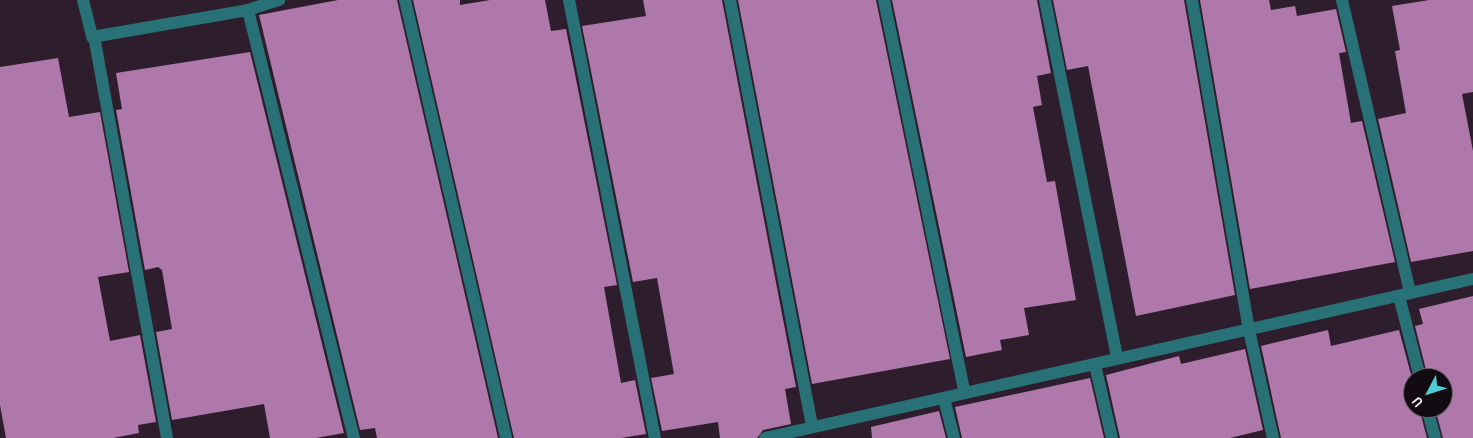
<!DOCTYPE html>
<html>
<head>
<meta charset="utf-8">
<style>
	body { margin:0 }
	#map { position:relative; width:1473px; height:438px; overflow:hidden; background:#2e1e2d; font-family:"Archivo Narrow",sans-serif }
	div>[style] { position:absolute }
	.building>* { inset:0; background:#ae78ab }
	.minor>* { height:12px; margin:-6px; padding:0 6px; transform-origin:6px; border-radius:6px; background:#287176 }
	span { translate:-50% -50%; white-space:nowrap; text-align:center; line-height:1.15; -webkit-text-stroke:5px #120b11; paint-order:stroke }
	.north { position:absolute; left:1403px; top:368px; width:50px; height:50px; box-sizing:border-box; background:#120b11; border:1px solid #6b636a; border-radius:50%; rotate:230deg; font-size:14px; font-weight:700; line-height:20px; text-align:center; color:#f1e6f0 }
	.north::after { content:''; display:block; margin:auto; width:18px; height:22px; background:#51ccd4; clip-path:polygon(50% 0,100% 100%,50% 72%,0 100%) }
</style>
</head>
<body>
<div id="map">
	<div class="building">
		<div style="clip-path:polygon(338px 0,397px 0,498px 438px,377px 438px,375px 428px,360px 430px,259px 15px)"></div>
		<div style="clip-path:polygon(413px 0,460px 0,460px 5px,490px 0,545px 0,551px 31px,566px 29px,617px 285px,604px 287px,621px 383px,635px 380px,646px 434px,621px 438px,514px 438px)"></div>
		<div style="clip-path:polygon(643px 0,722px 0,796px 387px,785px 389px,791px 424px,763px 430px,757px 438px,720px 438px,718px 422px,662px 431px,651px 378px,674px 374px,657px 278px,633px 282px,582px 26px,646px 16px)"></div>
		<div style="clip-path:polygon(738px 0,876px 0,950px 359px,812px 384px)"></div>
		<div style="clip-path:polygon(892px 0,1037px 0,1051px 73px,1037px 76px,1042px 105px,1033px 107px,1047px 182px,1055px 181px,1076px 300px,1024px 308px,1029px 335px,1000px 340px,1002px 350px,966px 357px)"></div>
		<div style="clip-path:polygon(1053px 0,1184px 0,1235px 295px,1136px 316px,1088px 66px,1067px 70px)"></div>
		<div style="clip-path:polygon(1200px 0,1269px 0,1271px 10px,1295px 6px,1297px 16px,1336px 9px,1346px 52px,1339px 53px,1351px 123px,1362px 121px,1395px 262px,1250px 289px)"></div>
		<div style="clip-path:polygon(1429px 0,1473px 0,1473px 92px,1462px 94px,1473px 151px,1473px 251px,1411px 262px,1378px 119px,1406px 113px,1395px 51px,1400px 50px,1392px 6px)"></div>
		<div style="clip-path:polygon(250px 52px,344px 433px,316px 438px,270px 438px,264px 404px,172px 420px,156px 332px,172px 329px,162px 270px,158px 267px,145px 270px,116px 110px,122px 109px,116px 73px)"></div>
		<div style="clip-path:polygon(58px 58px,69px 117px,100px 112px,129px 272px,98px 277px,110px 341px,140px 335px,156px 422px,138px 425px,139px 433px,113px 438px,6px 438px,0 405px,0 67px)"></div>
		<div style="clip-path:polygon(1473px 296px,1473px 438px,1443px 438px,1435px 408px,1443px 408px,1443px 378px,1428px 378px,1415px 326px,1423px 324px,1419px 309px)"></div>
		<div style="clip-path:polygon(1328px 330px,1331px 346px,1399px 330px,1413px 382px,1413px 408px,1419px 408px,1427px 438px,1281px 438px,1261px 346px)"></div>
		<div style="clip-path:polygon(1245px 349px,1263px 430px,1230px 438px,1120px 438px,1106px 375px,1179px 356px,1181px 364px)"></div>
		<div style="clip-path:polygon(1090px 378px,1104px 438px,962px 438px,955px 407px)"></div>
		<div style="clip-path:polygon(939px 411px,946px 438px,872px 438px,871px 427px)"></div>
	</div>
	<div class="minor">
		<div style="left:83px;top:0;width:38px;rotate:76deg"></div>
		<div style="left:92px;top:37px;width:158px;rotate:-9.8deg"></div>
		<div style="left:248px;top:10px;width:33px;rotate:-18deg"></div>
		<div style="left:405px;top:0;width:449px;rotate:77deg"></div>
		<div style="left:569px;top:0;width:446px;rotate:78.9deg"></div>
		<div style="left:730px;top:0;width:435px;rotate:79.1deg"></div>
		<div style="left:884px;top:0;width:401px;rotate:78.4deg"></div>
		<div style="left:1045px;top:0;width:364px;rotate:78.6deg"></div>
		<div style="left:1192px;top:0;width:335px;rotate:80.2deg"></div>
		<div style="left:1249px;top:330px;width:111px;rotate:77.5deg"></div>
		<div style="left:1342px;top:0;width:301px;rotate:76.9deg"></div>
		<div style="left:248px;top:10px;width:441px;rotate:76.1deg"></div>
		<div style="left:94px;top:36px;width:409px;rotate:79.7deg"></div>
		<div style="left:1399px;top:296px;width:85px;rotate:75.6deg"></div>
		<div style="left:1095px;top:365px;width:75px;rotate:76.9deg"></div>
		<div style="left:944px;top:398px;width:41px;rotate:76deg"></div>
		<div style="left:1427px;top:408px;width:31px;rotate:75deg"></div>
		<div style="left:765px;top:438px;width:726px;rotate:-12.66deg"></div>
	</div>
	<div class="north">U</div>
</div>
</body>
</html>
